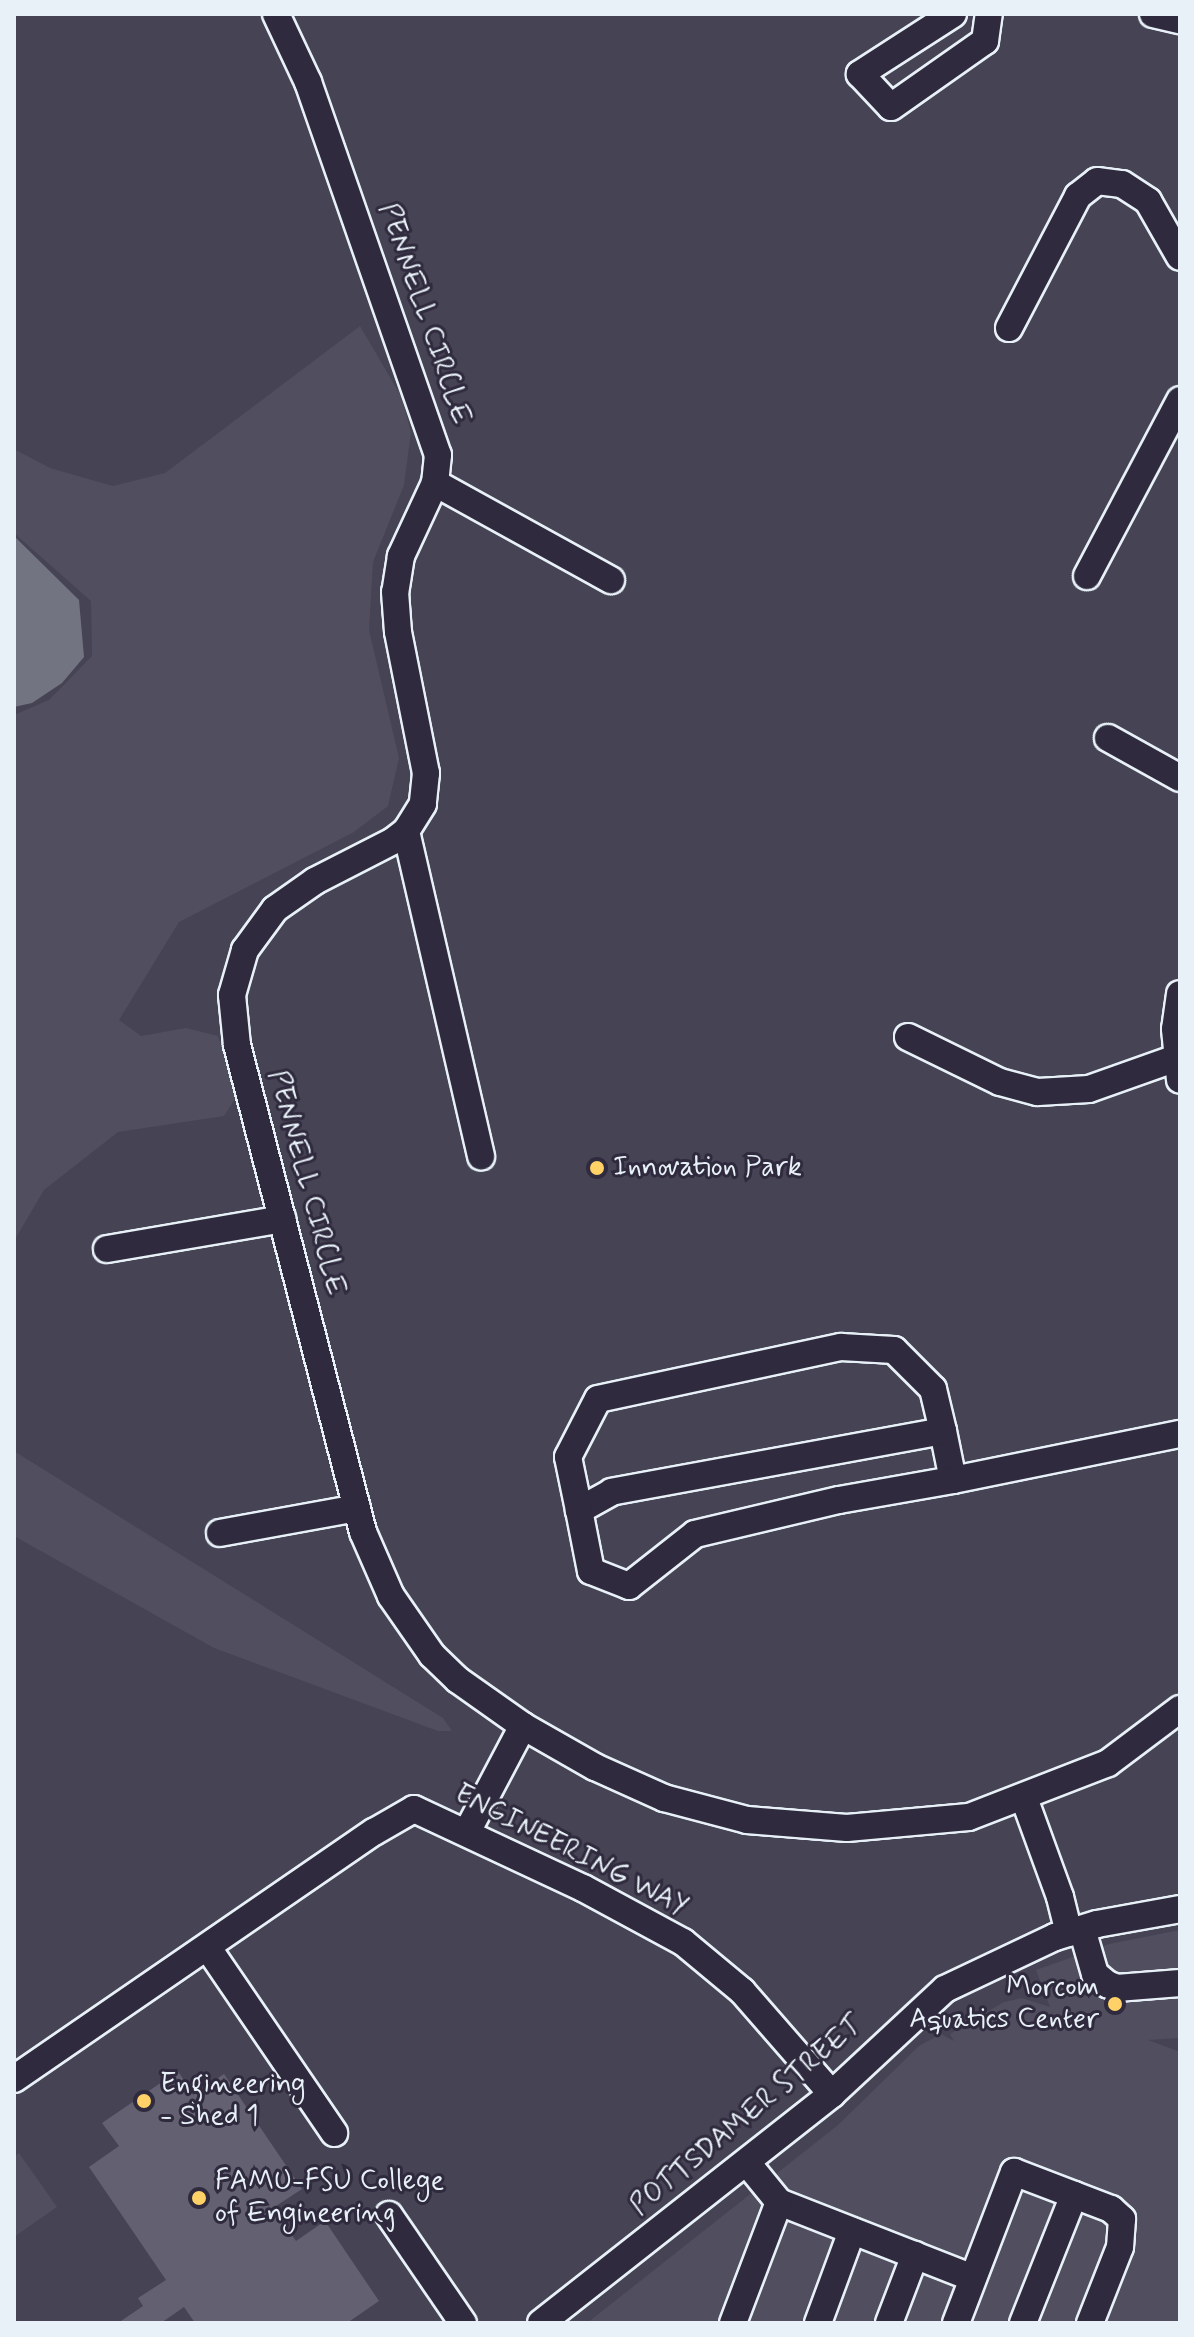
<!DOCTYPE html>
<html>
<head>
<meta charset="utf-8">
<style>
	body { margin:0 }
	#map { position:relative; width:1194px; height:2337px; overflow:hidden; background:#3a3648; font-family:Mynerve,sans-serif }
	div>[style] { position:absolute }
	.built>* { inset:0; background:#464354 }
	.green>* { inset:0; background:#504e5f }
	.water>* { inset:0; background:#737482 }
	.building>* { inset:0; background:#636171 }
	.roads { filter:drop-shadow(2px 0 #e8f1f8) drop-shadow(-2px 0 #e8f1f8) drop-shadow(0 2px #e8f1f8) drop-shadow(0 -2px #e8f1f8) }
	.minor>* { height:26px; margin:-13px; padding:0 13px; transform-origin:13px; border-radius:13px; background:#2f2a3d }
	.dots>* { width:22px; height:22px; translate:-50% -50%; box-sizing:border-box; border:4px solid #2f2a3d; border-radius:50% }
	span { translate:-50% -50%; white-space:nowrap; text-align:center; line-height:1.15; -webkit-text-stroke:6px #2f2a3d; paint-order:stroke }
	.street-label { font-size:28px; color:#e8f1f8 }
	.poi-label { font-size:28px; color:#e8f1f8 }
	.left { translate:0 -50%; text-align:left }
	.right { translate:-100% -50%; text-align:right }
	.frame { position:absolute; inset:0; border:16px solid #e8f1f8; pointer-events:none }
</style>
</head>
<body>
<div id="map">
	<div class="built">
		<div style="clip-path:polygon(14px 14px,1180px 14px,1180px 2323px,14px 2323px)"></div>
	</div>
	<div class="green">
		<div style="clip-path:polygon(360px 326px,401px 396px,411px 432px,404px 485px,373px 562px,369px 630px,399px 758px,388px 806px,354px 832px,179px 922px,119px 1020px,141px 1036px,186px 1028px,218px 1036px,238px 1094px,224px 1116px,118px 1132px,44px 1190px,14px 1241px,14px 715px,49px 700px,92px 656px,91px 601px,14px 533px,14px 449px,50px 468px,113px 486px,165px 473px)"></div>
		<div style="clip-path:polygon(14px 1451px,443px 1718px,452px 1731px,438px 1731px,214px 1648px,14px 1536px)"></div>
		<div style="clip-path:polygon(1180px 1930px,1180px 2038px,1148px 2040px,1180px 2052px,1180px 2323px,587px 2323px,838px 2125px,919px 2046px,941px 2034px,954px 2041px,950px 2034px,1004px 2002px,1022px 1998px,1050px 2007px,1036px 1970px,1109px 1944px)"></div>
		<div style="clip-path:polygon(19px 2153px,57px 2207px,14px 2237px,14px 2157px)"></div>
	</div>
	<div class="water">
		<div style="clip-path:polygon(14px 536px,79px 600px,84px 657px,62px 683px,32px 703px,14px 707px)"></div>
	</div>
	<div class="building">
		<div style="clip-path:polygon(178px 2071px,193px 2095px,224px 2074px,302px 2189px,273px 2208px,296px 2241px,325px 2221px,379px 2301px,347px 2323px,195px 2323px,184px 2307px,161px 2323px,118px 2323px,143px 2306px,138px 2298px,166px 2280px,89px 2167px,119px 2146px,102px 2123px)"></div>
	</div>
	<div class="roads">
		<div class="minor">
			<div style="left:276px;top:14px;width:75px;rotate:64.8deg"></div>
			<div style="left:308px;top:82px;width:395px;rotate:70.8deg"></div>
			<div style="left:438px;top:455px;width:28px;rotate:96deg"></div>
			<div style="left:435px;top:483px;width:81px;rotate:115deg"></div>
			<div style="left:401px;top:556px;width:36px;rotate:99deg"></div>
			<div style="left:395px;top:592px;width:40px;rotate:85.7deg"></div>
			<div style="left:398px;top:632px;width:144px;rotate:78.8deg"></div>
			<div style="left:426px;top:773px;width:31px;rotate:96deg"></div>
			<div style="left:423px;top:804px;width:32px;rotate:122deg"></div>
			<div style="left:406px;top:831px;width:16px;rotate:142deg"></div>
			<div style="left:393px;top:841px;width:88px;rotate:152.9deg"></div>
			<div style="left:315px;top:881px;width:49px;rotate:145deg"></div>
			<div style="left:275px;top:909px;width:51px;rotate:126.2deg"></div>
			<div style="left:245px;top:950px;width:47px;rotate:106.1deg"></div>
			<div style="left:232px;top:995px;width:50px;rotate:84.3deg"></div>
			<div style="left:237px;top:1045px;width:503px;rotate:75.49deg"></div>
			<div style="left:363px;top:1532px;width:70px;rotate:66.4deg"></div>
			<div style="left:391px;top:1596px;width:72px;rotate:55.2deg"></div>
			<div style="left:432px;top:1655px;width:36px;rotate:44deg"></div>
			<div style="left:458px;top:1680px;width:80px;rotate:35.3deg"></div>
			<div style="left:523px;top:1726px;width:83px;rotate:29.7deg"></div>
			<div style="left:595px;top:1767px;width:76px;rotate:24.2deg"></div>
			<div style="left:664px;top:1798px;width:86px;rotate:14.8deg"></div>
			<div style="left:747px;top:1820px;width:100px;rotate:4.6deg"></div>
			<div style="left:847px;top:1828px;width:122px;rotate:-5.2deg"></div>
			<div style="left:969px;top:1817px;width:149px;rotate:-21.2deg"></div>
			<div style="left:1108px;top:1763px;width:90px;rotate:-36.9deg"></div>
			<div style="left:953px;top:14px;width:111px;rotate:147.2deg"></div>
			<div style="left:860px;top:74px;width:45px;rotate:46.8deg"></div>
			<div style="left:891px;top:107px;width:115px;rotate:-35.1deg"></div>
			<div style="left:985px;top:41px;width:27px;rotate:-82deg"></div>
			<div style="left:1153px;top:14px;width:28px;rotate:13deg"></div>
			<div style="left:1009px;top:328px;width:149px;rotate:-62.4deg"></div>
			<div style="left:1078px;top:196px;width:24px;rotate:-38deg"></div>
			<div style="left:1097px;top:181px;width:25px;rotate:7deg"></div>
			<div style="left:1122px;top:184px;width:31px;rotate:33deg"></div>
			<div style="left:1148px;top:201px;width:64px;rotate:60.3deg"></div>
			<div style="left:435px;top:483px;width:201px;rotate:28.9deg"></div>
			<div style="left:1087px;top:576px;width:199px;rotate:-62.1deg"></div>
			<div style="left:1108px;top:738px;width:82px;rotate:29.1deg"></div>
			<div style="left:406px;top:831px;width:334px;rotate:77deg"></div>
			<div style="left:1180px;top:994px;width:35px;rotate:98deg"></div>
			<div style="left:1175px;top:1029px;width:51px;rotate:84.4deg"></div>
			<div style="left:908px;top:1037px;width:102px;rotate:26.1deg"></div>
			<div style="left:1000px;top:1082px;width:39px;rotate:15deg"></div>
			<div style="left:1038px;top:1092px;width:51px;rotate:-3.4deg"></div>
			<div style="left:1089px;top:1089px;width:92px;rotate:-19.6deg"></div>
			<div style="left:107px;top:1249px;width:178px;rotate:-9.7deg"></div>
			<div style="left:953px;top:1480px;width:50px;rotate:-101.5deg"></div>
			<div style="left:943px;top:1431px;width:337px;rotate:169.6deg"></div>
			<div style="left:612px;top:1492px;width:38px;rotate:151deg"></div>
			<div style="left:579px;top:1510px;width:62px;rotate:78.9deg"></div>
			<div style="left:591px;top:1571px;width:41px;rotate:21.5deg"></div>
			<div style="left:629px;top:1586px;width:84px;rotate:-38.2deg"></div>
			<div style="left:695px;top:1534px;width:148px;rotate:-13.3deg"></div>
			<div style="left:839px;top:1500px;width:116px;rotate:-10deg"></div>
			<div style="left:953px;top:1480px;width:232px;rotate:-11.5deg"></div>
			<div style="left:579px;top:1510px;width:54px;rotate:-101.7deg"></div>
			<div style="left:568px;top:1457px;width:65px;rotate:-62.7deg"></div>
			<div style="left:598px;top:1399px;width:249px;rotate:-12.1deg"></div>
			<div style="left:841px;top:1347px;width:53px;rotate:3.2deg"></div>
			<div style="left:894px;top:1350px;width:55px;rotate:45deg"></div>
			<div style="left:933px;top:1389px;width:43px;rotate:76.6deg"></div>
			<div style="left:220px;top:1533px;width:139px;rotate:-10.3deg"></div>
			<div style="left:1024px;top:1798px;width:105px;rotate:70deg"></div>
			<div style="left:1060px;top:1897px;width:37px;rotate:76deg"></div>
			<div style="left:467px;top:1832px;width:120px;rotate:-62.2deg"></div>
			<div style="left:1082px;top:1929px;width:47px;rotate:73.9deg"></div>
			<div style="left:1095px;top:1974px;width:16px;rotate:40deg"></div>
			<div style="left:1107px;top:1984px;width:11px;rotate:22deg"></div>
			<div style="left:1117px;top:1988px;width:63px;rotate:-4.5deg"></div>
			<div style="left:208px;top:1948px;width:224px;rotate:55.7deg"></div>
			<div style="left:14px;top:2079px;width:437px;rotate:-34.5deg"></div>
			<div style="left:374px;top:1832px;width:46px;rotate:-29.9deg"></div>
			<div style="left:414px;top:1809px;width:187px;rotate:25.1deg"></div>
			<div style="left:583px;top:1888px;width:114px;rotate:28.4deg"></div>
			<div style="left:683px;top:1942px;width:77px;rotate:39.7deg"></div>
			<div style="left:742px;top:1991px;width:137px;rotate:48.9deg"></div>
			<div style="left:748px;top:2164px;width:49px;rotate:50.8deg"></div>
			<div style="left:779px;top:2202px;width:208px;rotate:21.4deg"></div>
			<div style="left:389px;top:2215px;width:131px;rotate:55.6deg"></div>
			<div style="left:541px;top:2323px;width:370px;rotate:-38.2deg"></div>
			<div style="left:832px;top:2094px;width:154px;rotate:-42.9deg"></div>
			<div style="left:945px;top:1989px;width:122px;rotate:-25.3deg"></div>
			<div style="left:1055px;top:1937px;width:44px;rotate:-17.2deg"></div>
			<div style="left:1097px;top:1924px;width:84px;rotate:-10.2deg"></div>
			<div style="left:733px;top:2323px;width:129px;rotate:-69.2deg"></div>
			<div style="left:818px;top:2323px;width:98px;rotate:-69.7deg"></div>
			<div style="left:889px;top:2323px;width:73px;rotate:-69.1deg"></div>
			<div style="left:956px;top:2323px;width:162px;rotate:-69deg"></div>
			<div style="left:1014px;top:2172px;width:104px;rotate:20.9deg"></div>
			<div style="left:1111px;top:2209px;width:15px;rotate:42deg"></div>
			<div style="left:1122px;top:2219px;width:28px;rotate:94deg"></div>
			<div style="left:1120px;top:2247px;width:82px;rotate:111.5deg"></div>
			<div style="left:1023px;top:2323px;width:138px;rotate:-68.3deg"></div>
		</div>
	</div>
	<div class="dots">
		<div style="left:597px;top:1168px;background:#ffd166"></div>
		<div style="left:1115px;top:2004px;background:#ffd166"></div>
		<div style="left:144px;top:2101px;background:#ffd166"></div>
		<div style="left:199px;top:2198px;background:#ffd166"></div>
	</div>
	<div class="street-label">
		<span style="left:424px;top:314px;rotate:71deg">PENNELL CIRCLE</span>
		<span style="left:306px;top:1183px;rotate:75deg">PENNELL CIRCLE</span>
		<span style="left:571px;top:1851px;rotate:27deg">ENGINEERING WAY</span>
		<span style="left:747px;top:2116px;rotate:-40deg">POTTSDAMER STREET</span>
	</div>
	<div class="poi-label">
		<span class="left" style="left:613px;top:1168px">Innovation Park</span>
		<span class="right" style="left:1099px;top:2004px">Morcom<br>Aquatics Center</span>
		<span class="left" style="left:160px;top:2101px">Engineering<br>- Shed 1</span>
		<span class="left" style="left:215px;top:2198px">FAMU-FSU College<br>of Engineering</span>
	</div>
	<div class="frame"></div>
</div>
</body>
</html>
